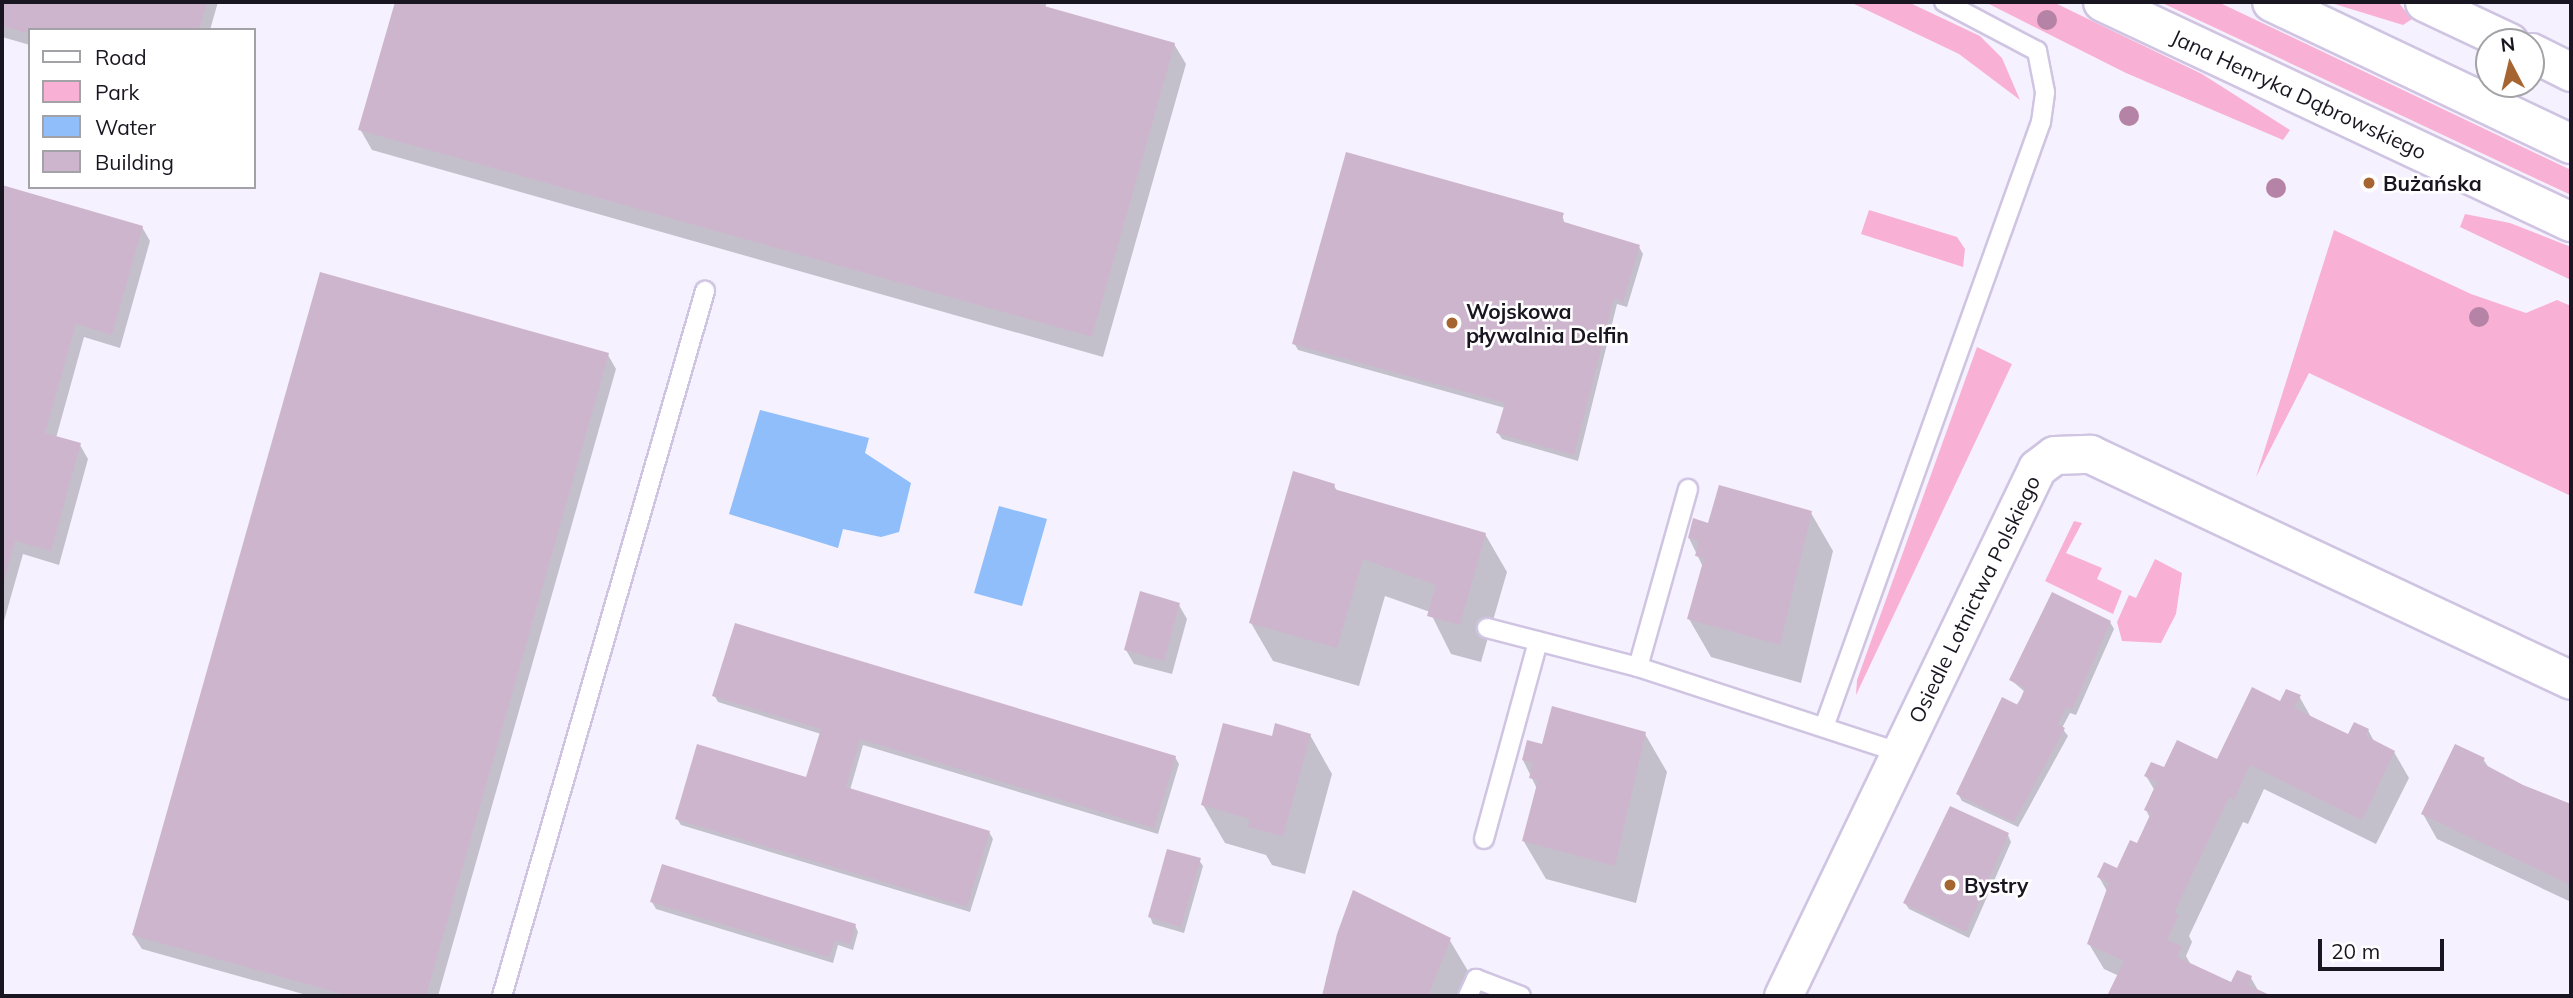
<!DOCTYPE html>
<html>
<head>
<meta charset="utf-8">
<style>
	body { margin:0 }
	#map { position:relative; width:2573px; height:998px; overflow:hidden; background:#f6f1fe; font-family:Mulish,sans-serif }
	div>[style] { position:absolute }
	.green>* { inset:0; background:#f8b1d5 }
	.water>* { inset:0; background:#8fbefb }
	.shadow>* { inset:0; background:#0003 }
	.building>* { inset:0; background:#cdb5ce }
	.roads { filter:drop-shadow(2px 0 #cfc4e2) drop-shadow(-2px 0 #cfc4e2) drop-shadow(0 2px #cfc4e2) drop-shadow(0 -2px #cfc4e2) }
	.service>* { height:18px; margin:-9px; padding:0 9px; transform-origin:9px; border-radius:9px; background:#fff }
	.minor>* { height:37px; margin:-18.5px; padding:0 18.5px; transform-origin:18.5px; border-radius:18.5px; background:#fff }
	.secondary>* { height:38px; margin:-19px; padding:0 19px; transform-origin:19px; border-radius:19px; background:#fff }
	.trees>* { width:20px; height:20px; margin:-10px; border-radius:50%; background:#b583a5 }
	.dots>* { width:19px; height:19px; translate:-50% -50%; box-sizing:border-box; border:4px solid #fff; border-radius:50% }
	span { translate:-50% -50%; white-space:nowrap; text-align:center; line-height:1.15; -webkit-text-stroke:5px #fff; paint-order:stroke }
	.street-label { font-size:21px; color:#1a1621 }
	.poi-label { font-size:21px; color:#1a1621; font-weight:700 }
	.left { translate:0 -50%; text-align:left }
	.frame { position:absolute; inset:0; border:4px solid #1a1621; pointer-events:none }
	.legend { position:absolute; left:28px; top:28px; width:228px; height:161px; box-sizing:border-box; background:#fff; border:2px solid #a3a2a6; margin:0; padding:9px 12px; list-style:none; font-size:21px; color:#1a1621 }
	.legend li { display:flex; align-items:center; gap:14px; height:35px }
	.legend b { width:35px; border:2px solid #a3a2a6 }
	.north { position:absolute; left:2475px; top:28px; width:70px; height:70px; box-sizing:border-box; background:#fff; border:2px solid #a3a2a6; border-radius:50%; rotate:353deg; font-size:19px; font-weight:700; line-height:28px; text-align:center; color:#1a1621 }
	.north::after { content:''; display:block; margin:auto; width:24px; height:32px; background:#a66530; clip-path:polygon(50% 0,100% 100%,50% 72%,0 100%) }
	.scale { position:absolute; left:2318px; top:939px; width:126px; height:32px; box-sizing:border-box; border:4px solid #1a1621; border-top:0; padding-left:9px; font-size:21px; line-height:24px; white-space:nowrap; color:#1a1621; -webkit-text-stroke:5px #fff; paint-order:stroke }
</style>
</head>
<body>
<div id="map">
	<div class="green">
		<div style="clip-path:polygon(1850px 2px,1908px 2px,1980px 36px,2002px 58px,2020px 100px,1959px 54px)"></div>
		<div style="clip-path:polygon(1985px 2px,2053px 2px,2202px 74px,2290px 130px,2283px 140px,2126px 73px)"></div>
		<div style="clip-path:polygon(2160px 2px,2218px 2px,2571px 170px,2571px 195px)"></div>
		<div style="clip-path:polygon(2328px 2px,2398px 2px,2412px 19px,2403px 25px)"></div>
		<div style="clip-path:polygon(1869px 210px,1957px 237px,1965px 249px,1963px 267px,1861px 234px)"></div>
		<div style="clip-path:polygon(2465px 214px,2510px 223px,2571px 247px,2571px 280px,2460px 227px)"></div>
		<div style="clip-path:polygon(2334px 230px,2471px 294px,2526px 313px,2557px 300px,2571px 306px,2571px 496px,2309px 373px,2256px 477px)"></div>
		<div style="clip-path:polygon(1977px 347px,2012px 364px,1856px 695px,1857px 680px)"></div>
		<div style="clip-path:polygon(2074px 521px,2082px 523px,2066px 553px,2102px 568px,2097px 579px,2122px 591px,2113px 614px,2045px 581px)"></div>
		<div style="clip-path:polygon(2155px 559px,2182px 573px,2176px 614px,2161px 643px,2122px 641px,2117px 622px,2129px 595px,2136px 598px)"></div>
	</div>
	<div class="water">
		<div style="clip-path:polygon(760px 410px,869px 438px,865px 453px,911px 483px,899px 532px,881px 537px,843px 529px,838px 548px,729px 514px)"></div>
		<div style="clip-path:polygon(999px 506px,1047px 519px,1022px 606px,974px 593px)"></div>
	</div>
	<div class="shadow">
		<div style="clip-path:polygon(2px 2px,218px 2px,210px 30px,30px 30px,30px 45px,2px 37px)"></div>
		<div style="clip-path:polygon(396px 2px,1047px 2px,1045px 8px,1174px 44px,1186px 64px,1103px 357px,372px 150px,360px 129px)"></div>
		<div style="clip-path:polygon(2px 187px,142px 227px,150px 241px,120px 348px,84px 337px,56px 438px,80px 445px,88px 459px,59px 565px,23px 554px,2px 628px)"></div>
		<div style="clip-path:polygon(1562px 215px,1565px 224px,1639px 247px,1643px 254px,1627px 307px,1617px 304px,1578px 461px,1502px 439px,1498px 433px,1505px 408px,1298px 350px,1294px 343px)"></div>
		<div style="clip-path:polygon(608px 355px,616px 369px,438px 996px,310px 996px,142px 949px,133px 935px)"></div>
		<div style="clip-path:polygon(1334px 486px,1338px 492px,1485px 534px,1507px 572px,1481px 662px,1451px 654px,1430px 612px,1385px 596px,1359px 686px,1273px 661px,1251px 623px)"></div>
		<div style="clip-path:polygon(1811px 513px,1833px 551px,1801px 683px,1711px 657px,1689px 619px,1703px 567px,1689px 538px,1710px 525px)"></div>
		<div style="clip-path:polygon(1179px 605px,1187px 619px,1172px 674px,1134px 664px,1126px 650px)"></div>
		<div style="clip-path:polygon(2110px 622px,2114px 629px,2076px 715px,2070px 713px,2062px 728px,2068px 736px,2018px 827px,1962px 801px,1958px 794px,2025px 692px,2011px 680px)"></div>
		<div style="clip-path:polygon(714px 695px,1175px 757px,1179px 764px,1158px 834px,863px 745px,850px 790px,989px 832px,993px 839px,970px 912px,681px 825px,677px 819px,807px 779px,821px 734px,718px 702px)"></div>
		<div style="clip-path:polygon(2299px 696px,2312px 719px,2349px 737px,2368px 730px,2375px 743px,2394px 752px,2409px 778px,2376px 844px,2264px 789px,2248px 824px,2243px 822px,2189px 936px,2192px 942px,2186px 956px,2191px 965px,2232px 985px,2251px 978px,2259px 992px,2268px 996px,2109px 996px,2119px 976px,2104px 969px,2089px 944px,2108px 893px,2099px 877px,2117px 870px,2138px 845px,2150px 818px,2146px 810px,2155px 791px,2146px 776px,2218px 761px,2281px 704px)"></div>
		<div style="clip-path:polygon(1645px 734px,1667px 772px,1636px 903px,1546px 879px,1523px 840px,1537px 789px,1523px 760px,1543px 746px)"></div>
		<div style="clip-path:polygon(1310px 735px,1332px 774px,1305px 874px,1272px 865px,1266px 855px,1225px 843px,1203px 805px,1273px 738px)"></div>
		<div style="clip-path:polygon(2483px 759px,2489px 768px,2571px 810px,2571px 902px,2437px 839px,2423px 814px)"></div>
		<div style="clip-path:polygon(2008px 835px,2011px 842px,1969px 938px,1909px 909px,1905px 903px)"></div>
		<div style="clip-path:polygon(1199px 860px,1203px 866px,1184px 933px,1153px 924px,1150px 917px)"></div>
		<div style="clip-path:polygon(652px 902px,855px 925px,858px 932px,853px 950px,838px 945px,833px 963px,656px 909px)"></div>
		<div style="clip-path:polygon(1449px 939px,1471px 976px,1463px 996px,1323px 996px,1327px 975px)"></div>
	</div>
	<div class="building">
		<div style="clip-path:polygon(2px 2px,207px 2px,199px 30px,30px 30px,30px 34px,2px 26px)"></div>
		<div style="clip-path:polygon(395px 2px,1030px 2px,1175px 43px,1092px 337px,358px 130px)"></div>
		<div style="clip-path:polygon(1346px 152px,1564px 213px,1561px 221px,1640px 245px,1623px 302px,1614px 298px,1574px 455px,1496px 433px,1505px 403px,1292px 344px)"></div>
		<div style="clip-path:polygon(2px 185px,143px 226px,112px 335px,76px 324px,45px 433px,81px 443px,51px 551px,15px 541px,3px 585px)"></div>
		<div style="clip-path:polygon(320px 272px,609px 353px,426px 996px,349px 996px,132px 935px)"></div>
		<div style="clip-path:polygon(1293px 471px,1335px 484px,1334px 489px,1486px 533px,1460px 625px,1427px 616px,1436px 585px,1363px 559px,1337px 648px,1249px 623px)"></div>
		<div style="clip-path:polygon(1719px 485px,1812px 511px,1780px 645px,1687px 619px,1704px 558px,1695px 556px,1699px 541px,1688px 538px,1693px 518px,1708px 523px)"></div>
		<div style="clip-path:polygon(1140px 591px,1180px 603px,1164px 661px,1124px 650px)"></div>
		<div style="clip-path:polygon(2052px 592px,2111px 621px,2072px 710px,2066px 707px,2058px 724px,2065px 728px,2014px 822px,1956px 794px,2002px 697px,2018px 705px,2025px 688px,2009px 680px)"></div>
		<div style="clip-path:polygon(735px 623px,1176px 756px,1154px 828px,860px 739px,846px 787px,990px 831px,967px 907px,675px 819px,697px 744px,806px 777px,821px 729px,712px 696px)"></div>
		<div style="clip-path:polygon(2252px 687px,2280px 701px,2286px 689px,2301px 695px,2294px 708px,2348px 734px,2354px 722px,2369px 729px,2366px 736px,2395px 751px,2362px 820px,2250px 765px,2234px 800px,2229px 797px,2174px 913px,2179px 915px,2167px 940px,2182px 946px,2177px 957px,2231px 982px,2237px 970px,2252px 976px,2248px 985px,2272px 996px,2107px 996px,2124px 961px,2087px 944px,2109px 883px,2097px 877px,2104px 862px,2117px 868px,2130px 840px,2137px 843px,2151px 813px,2144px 810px,2157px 782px,2144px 776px,2151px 762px,2164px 767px,2177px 740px,2217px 759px)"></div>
		<div style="clip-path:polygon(1552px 706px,1646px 732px,1615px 866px,1522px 841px,1538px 780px,1529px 778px,1533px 763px,1522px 760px,1527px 740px,1542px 744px)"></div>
		<div style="clip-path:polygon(1223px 723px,1272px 736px,1275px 723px,1311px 734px,1283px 836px,1248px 827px,1250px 819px,1201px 805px)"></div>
		<div style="clip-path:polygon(2455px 744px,2485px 758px,2482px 763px,2523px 785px,2571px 804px,2571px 885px,2421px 814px)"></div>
		<div style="clip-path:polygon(1950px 806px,2009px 833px,1966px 932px,1903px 903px)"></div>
		<div style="clip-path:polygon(1167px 849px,1201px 858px,1181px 927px,1148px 917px)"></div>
		<div style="clip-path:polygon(662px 864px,856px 924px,850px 944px,835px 940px,829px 957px,650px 902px)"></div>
		<div style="clip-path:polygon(1353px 890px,1451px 938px,1428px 996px,1322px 996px,1337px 934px)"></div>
	</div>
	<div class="roads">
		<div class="service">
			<div style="left:1487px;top:628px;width:156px;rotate:14.5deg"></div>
			<div style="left:1638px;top:667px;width:277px;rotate:18.1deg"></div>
			<div style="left:1638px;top:667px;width:185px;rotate:-74.3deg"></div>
			<div style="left:1824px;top:727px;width:643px;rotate:-70.27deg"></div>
			<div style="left:2041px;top:122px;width:30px;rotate:-82deg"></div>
			<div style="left:2045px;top:92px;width:42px;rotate:-101deg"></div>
			<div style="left:2037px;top:51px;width:105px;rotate:-152.2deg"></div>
			<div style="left:1484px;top:839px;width:205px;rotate:-74.7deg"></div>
			<div style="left:502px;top:996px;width:734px;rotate:-73.94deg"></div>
			<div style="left:1468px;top:996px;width:19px;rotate:-65deg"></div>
			<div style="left:1476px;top:979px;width:48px;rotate:20.7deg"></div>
		</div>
		<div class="minor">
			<div style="left:2424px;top:2px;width:94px;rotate:25.2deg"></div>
			<div style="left:2531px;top:52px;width:45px;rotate:26.6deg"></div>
			<div style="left:1783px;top:996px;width:586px;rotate:-64.31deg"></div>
			<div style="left:2037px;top:468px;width:21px;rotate:-37deg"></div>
			<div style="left:2054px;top:455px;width:36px;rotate:-2deg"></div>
			<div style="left:2090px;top:454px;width:531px;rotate:25.17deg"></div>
		</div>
		<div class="secondary">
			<div style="left:2103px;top:2px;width:517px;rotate:25.18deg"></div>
			<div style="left:2272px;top:2px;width:331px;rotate:25.4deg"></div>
		</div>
	</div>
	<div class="trees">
		<div style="left:2047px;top:20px"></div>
		<div style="left:2129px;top:116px"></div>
		<div style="left:2276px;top:188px"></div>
		<div style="left:2479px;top:317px"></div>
	</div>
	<div class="dots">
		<div style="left:2369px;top:183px;background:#a66530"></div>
		<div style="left:1452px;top:323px;background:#a66530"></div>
		<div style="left:1950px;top:885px;background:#a66530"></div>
	</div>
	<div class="street-label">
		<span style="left:2299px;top:94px;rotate:25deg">Jana Henryka Dąbrowskiego</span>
		<span style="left:1974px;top:599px;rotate:-64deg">Osiedle Lotnictwa Polskiego</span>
	</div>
	<div class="poi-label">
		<span class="left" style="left:2383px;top:183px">Bużańska</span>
		<span class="left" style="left:1466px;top:323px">Wojskowa<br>pływalnia Delfin</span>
		<span class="left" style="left:1964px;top:885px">Bystry</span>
	</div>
	<div class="frame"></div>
	<ul class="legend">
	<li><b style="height:9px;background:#fff"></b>Road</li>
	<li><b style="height:19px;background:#f8b1d5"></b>Park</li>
	<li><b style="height:19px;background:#8fbefb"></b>Water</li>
	<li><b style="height:19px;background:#cdb5ce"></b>Building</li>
	</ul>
	<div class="north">N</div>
	<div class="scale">20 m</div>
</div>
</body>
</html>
